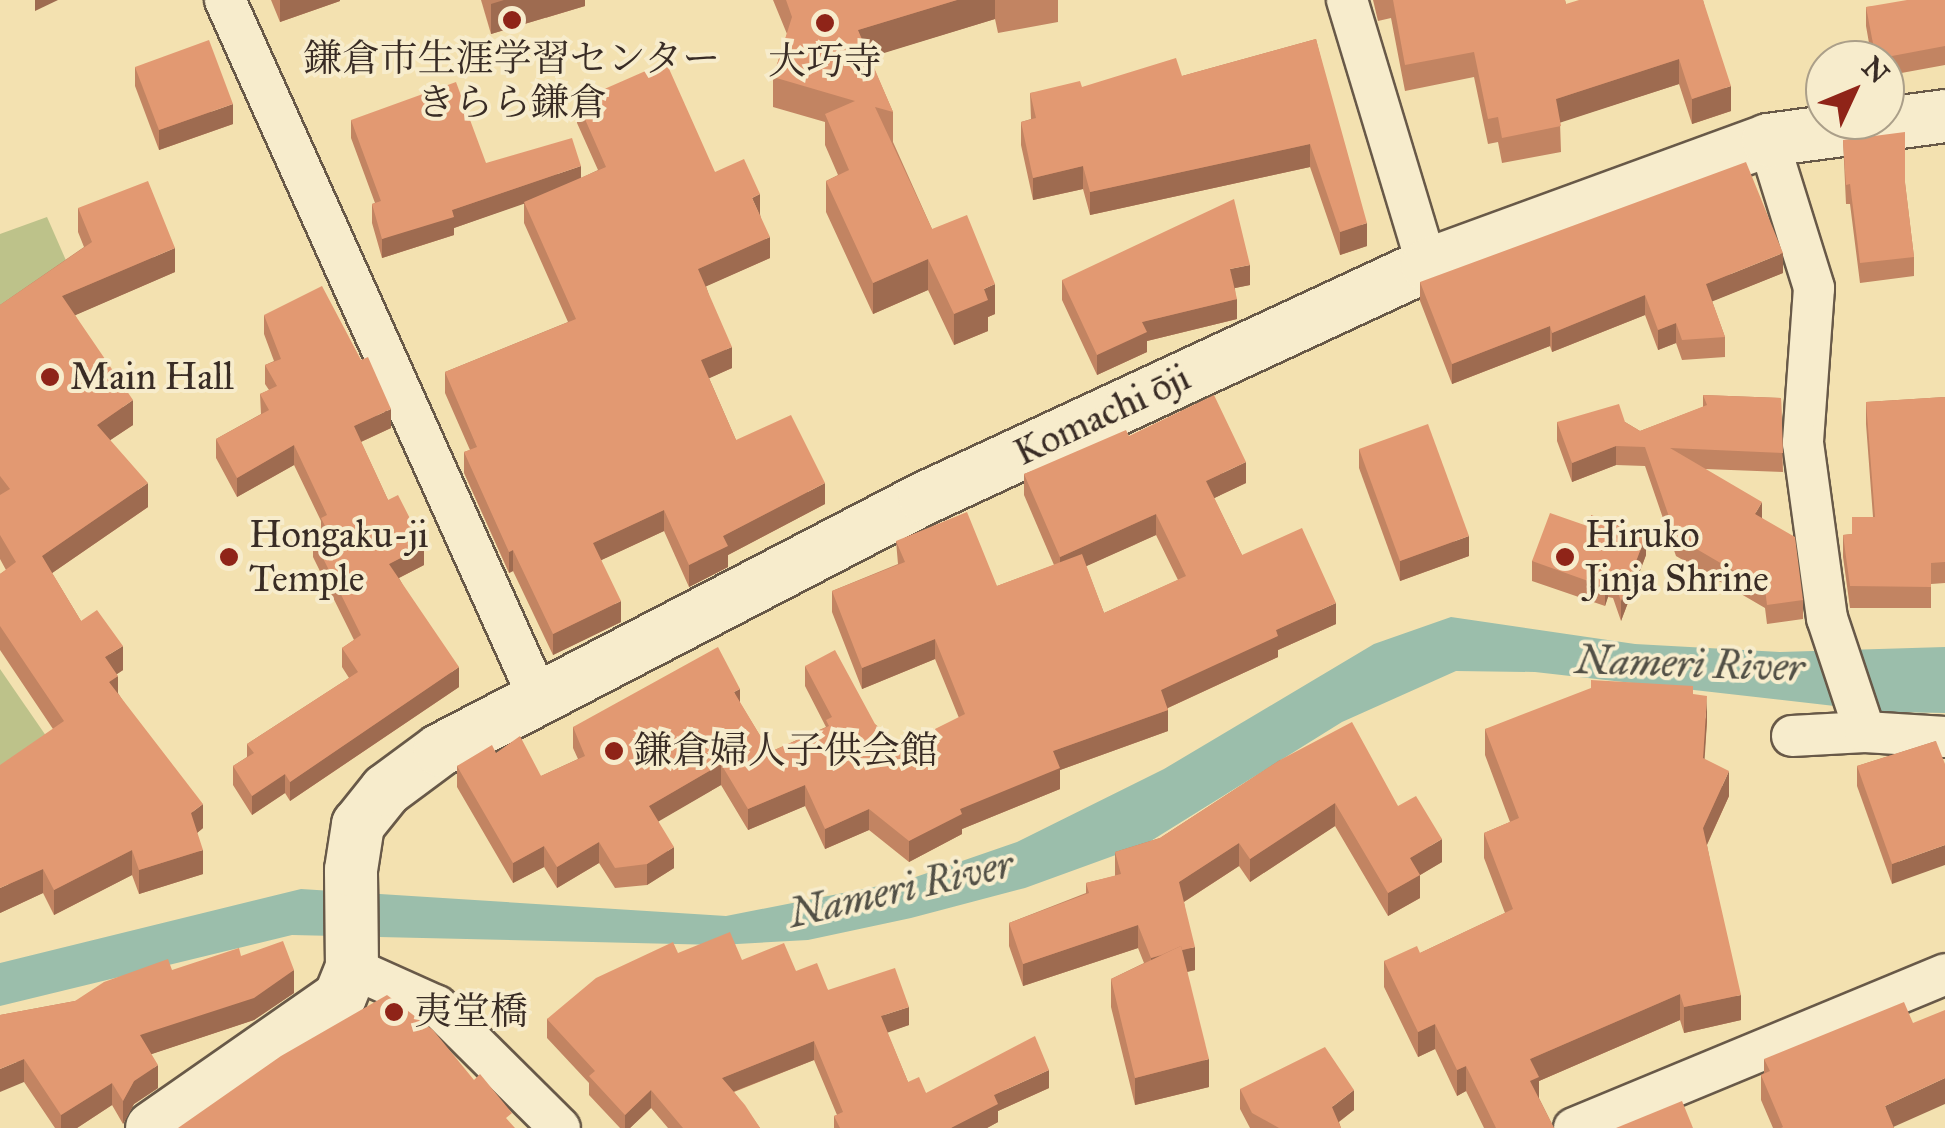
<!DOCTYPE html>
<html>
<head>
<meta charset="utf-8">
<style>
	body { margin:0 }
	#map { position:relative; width:1945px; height:1128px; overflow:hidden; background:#f3e1b0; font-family:"IM FELL Great Primer","Noto Serif JP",serif }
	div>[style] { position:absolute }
	.green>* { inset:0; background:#bdc28a }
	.water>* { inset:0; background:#9bbeab }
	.roads { filter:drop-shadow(2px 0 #685948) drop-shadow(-2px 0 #685948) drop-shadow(0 2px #685948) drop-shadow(0 -2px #685948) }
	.minor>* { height:40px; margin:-20px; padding:0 20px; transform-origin:20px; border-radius:20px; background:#f7eccc }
	.tertiary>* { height:52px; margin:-26px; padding:0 26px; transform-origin:26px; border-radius:26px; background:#f7eccc }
	.wall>* { inset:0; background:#c28462 }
	.shaded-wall>* { inset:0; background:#9e6b50 }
	.building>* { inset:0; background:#e29972 }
	.dots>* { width:28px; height:28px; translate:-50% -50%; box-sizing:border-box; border:5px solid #f7eccc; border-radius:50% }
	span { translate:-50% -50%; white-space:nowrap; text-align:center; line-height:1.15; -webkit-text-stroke:8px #f7eccc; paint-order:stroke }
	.poi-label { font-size:38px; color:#392c25 }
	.left { translate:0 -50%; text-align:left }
	.street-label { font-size:38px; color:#392c25 }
	.water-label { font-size:40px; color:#525046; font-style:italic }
	.north { position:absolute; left:1805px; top:40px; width:100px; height:100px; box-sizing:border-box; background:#f7eccc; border:2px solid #ab9f89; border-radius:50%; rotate:46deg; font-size:28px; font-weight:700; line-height:40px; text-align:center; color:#392c25 }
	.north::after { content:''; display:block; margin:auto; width:35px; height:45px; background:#8f2418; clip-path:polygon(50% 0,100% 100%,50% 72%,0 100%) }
</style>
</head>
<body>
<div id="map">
	<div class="green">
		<div style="clip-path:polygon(47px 217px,75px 281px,0 313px,0 234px)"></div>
		<div style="clip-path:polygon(0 669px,53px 746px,0 784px)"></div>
	</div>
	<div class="water">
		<div style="clip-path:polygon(1451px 617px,1635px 644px,1780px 652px,1945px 647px,1945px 713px,1887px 712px,1535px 672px,1456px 671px,1342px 722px,1146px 844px,1025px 888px,911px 918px,808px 940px,719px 945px,292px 935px,0 1006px,0 963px,301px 889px,726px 916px,904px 881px,1017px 842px,1164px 769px,1374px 644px)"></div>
	</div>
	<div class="roads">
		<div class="minor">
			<div style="left:225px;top:0;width:766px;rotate:65.81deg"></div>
			<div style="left:1347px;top:0;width:277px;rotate:73.2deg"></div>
			<div style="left:1768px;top:140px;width:155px;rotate:72.7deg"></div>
			<div style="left:1814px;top:288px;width:155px;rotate:94.1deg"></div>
			<div style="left:1803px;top:443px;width:177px;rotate:82.2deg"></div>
			<div style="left:1827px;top:618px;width:120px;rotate:71.6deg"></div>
			<div style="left:1792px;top:736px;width:73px;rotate:-3.1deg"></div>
			<div style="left:1865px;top:732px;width:80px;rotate:3.6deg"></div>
			<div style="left:352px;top:968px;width:93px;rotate:24.1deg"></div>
			<div style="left:437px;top:1006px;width:173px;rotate:44.8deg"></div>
			<div style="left:1574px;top:1128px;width:402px;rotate:-22.5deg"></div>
		</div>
		<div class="tertiary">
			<div style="left:152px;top:1128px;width:229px;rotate:-34.9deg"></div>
			<div style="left:340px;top:997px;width:31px;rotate:-68deg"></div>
			<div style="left:352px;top:968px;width:98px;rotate:-90.6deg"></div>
			<div style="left:351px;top:870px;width:46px;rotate:-81.2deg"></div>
			<div style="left:358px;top:825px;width:45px;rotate:-51.3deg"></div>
			<div style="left:386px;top:790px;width:67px;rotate:-36.5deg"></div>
			<div style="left:440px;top:750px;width:547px;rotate:-27.46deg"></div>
			<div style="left:925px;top:498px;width:553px;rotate:-24.9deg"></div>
			<div style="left:1427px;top:265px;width:363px;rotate:-20.1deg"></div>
			<div style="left:1768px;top:140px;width:179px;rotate:-7.7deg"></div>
		</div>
	</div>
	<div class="wall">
		<div style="clip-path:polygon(271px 0,340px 0,340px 1px,280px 22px)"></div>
		<div style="clip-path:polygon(481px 0,585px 0,585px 6px,491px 34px)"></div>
		<div style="clip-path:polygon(773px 0,1058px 0,1058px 22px,998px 33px,995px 19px,869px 57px,893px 112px,893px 142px,932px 229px,995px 314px,988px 317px,988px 331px,954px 345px,928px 290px,873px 314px,826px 212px,826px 181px,838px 175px,825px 145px,825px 122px,773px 107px,773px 77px,787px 34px)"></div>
		<div style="clip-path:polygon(1373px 0,1565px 0,1566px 4px,1703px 0,1731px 111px,1692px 124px,1679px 84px,1560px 122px,1561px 152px,1502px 163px,1498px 142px,1488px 144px,1474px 77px,1405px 91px,1391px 18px,1378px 21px)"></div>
		<div style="clip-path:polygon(1945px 0,1945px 65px,1885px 76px,1885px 60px,1872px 60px,1866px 26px,1866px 7px)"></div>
		<div style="clip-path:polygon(1316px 39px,1367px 246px,1340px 255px,1310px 167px,1090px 215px,1083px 189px,1033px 200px,1021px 145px,1021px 122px,1031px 119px,1030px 93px,1182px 76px)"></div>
		<div style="clip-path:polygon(135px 67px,233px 124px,159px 150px,135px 86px)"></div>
		<div style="clip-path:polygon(577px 101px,715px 172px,760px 214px,770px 258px,706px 286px,732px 368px,709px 378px,736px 440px,825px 504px,728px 555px,728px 567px,689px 587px,664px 531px,601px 560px,621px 622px,553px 655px,513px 571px,509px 573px,464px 473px,464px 452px,470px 450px,445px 393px,445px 372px,568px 322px,524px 223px,524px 203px,454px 228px,454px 235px,382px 258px,372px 223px,372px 204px,375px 203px,351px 138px,351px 120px,486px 163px,581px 178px,598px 170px,577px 123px)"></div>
		<div style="clip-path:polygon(1843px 140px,1905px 183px,1914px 257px,1914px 276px,1860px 283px,1850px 204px,1846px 204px)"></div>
		<div style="clip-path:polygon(78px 208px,175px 272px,75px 315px,133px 425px,110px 440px,148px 507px,52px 573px,81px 621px,123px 670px,117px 674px,118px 693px,203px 828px,197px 833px,203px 874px,139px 894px,132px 875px,54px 915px,43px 893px,0 913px,53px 729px,0 650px,0 574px,6px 570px,0 559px,0 305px,84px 247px,78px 232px)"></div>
		<div style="clip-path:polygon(1783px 273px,1712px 301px,1725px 337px,1725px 357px,1682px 360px,1676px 343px,1658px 350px,1645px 315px,1552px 352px,1550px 346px,1452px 384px,1420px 301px,1420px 282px)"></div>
		<div style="clip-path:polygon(1062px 280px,1250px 285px,1235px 288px,1237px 319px,1147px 341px,1147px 352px,1097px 375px,1062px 300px)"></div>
		<div style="clip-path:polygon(264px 315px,391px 428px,361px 442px,388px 500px,424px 565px,399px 578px,459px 687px,290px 801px,285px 793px,252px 815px,233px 785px,233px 766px,247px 757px,247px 744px,349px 678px,342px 667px,342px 648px,354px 640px,313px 557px,313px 538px,321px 534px,321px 521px,294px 465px,237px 497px,216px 458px,216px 439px,261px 414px,260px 394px,269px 390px,265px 384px,265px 365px,274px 361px,264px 334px)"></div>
		<div style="clip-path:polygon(1703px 395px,1781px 398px,1783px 472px,1705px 469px,1762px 518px,1803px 600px,1803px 619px,1767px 624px,1765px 608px,1676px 556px,1645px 466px,1616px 465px,1572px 482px,1557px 441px,1557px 422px,1625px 422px,1640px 431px,1703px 407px)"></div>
		<div style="clip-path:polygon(1945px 397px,1945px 583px,1931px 584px,1931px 608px,1850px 608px,1843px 557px,1843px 535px,1852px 534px,1873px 517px,1866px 424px,1866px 402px)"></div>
		<div style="clip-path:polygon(evenodd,1129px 436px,1246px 483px,1214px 498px,1242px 555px,1336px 624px,1278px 650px,1278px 657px,1168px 708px,1168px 731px,1060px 770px,1060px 789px,962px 829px,962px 834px,909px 862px,869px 830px,825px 849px,805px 806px,748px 830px,721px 785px,658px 821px,674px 868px,647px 885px,615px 888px,599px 863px,557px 888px,544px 867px,513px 883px,457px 787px,457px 766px,496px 753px,541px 776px,578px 759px,573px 748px,573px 727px,740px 703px,770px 752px,826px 727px,805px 686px,805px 666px,901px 746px,959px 718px,935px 659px,862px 689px,832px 612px,832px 591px,898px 564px,896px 541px,997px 586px,1054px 565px,1024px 495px,1024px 474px,1129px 436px,1156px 535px,1178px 580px,1104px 613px,1086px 566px,1156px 535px)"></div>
		<div style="clip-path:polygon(1359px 449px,1469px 556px,1400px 581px,1359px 468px)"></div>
		<div style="clip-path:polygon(1591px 515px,1646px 555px,1621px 621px,1613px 598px,1608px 597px,1605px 606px,1532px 581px,1532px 561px,1591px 527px)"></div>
		<div style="clip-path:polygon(1693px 695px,1707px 721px,1704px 759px,1729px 796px,1707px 845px,1741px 1020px,1684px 1033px,1680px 1020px,1539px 1081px,1539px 1098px,1554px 1128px,1484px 1128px,1466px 1091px,1457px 1096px,1435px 1049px,1418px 1057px,1384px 987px,1384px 961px,1420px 953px,1505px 913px,1484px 858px,1484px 833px,1510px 822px,1485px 755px,1485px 729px)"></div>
		<div style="clip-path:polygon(1936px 741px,1892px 884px,1857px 786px,1857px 766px)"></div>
		<div style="clip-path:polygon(1280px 760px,1398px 806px,1442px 862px,1420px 875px,1420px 898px,1388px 916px,1335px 826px,1250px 882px,1239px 866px,1184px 902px,1195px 970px,1187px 972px,1209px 1087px,1135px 1105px,1111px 1007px,1111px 979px,1144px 963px,1138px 948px,1023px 986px,1009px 946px,1009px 923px,1086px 893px,1086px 883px,1115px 876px,1115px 852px,1160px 838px)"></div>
		<div style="clip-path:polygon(678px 953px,742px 960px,796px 971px,828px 990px,909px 1025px,887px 1032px,908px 1082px,926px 1093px,1049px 1088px,998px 1111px,998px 1122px,987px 1128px,834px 1128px,834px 1116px,837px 1115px,814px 1060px,734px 1092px,760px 1128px,668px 1128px,651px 1108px,630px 1128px,620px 1128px,589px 1095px,589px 1083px,547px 1038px,547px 1019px)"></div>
		<div style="clip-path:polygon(241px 956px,294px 993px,254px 1020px,151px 1054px,158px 1088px,134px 1104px,123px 1124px,112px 1105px,77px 1128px,55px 1128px,24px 1082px,0 1015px,75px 1001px)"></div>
		<div style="clip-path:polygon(1764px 1059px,1894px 1127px,1894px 1128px,1773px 1128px,1761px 1100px,1761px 1075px,1764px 1073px)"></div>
		<div style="clip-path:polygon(1240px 1089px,1354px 1110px,1339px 1122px,1341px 1128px,1250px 1128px,1240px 1109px)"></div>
	</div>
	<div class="shaded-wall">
		<div style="clip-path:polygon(35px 0,58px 0,35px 11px)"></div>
		<div style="clip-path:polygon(280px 0,340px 0,340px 1px,280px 22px)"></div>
		<div style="clip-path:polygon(504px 0,585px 0,585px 6px,491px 34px,491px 4px)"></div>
		<div style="clip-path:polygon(957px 0,995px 0,995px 19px,858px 61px,858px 30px)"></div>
		<div style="clip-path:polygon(1679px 59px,1679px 84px,1556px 124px,1556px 99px)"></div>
		<div style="clip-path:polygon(1731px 86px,1731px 111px,1692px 124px,1692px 99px)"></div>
		<div style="clip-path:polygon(233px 104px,233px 124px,159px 150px,159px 130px)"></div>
		<div style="clip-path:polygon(1310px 144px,1310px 167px,1090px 215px,1090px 192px)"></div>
		<div style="clip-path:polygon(581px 166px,581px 184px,454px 228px,454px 235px,382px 258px,382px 239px,452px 210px)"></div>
		<div style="clip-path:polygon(1083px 166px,1083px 189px,1033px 200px,1033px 178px)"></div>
		<div style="clip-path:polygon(760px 194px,760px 216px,752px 198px)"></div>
		<div style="clip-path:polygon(1367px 223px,1367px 246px,1340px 255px,1340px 232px)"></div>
		<div style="clip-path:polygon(770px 237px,770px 258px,698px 290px,698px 269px)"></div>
		<div style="clip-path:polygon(175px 248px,175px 272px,62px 321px,62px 296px)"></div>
		<div style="clip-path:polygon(1783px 253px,1783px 273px,1706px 304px,1706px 284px)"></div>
		<div style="clip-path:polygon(928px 259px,928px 290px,873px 314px,873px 283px)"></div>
		<div style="clip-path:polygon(1250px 265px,1250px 285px,1230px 289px,1230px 269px)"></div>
		<div style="clip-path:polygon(995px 284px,995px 314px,988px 317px,988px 331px,954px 345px,954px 314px,984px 289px)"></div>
		<div style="clip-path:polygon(1645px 295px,1645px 315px,1552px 352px,1552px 333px)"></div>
		<div style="clip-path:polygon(1237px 299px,1237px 319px,1147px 341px,1147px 352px,1097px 375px,1097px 355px,1142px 322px)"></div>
		<div style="clip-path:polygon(1676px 323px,1676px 343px,1658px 350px,1658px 330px)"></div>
		<div style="clip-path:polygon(1550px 326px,1550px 346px,1452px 384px,1452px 364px)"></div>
		<div style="clip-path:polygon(732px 347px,732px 368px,701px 382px,701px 360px)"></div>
		<div style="clip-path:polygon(133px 400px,133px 425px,97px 449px,97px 425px)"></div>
		<div style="clip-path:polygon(391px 409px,391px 428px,354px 445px,354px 426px)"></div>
		<div style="clip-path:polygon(294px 445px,294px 465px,237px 497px,237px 478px)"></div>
		<div style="clip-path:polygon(1616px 446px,1616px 465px,1572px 482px,1572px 463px)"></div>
		<div style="clip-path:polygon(1246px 462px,1246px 483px,1206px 502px,1206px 481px)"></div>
		<div style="clip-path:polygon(148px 483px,148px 507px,42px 580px,42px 556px)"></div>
		<div style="clip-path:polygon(825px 483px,825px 504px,728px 555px,728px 567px,689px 587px,689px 565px,723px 536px)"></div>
		<div style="clip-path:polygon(1762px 502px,1762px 521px,1755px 514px)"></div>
		<div style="clip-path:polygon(664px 510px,664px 531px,593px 564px,593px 543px)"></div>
		<div style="clip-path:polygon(1156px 514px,1156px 535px,1060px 578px,1060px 557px)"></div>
		<div style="clip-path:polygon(1646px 535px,1646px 555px,1621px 621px,1621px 601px)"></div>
		<div style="clip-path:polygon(1469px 536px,1469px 556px,1400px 581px,1400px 561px)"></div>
		<div style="clip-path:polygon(424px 546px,424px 565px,389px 583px,389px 564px)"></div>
		<div style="clip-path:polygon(513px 550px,513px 571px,509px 573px,509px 552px)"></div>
		<div style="clip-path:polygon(1608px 577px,1608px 597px,1605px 606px,1605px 587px)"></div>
		<div style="clip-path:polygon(621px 601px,621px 622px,553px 655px,553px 634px)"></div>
		<div style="clip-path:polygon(1336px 603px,1336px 624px,1278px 650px,1278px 657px,1161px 711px,1161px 690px,1276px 630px)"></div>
		<div style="clip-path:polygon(935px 639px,935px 659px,862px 689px,862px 668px)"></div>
		<div style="clip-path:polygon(123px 646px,123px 670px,105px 682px,105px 657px)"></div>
		<div style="clip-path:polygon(459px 667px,459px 687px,290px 801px,290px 782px)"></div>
		<div style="clip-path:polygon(118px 676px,118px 700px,109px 682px)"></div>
		<div style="clip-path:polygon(740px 689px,740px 710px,734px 692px)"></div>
		<div style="clip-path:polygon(1707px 696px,1707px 721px,1703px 784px,1703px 758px)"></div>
		<div style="clip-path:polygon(1168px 710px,1168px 731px,1060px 770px,1060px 789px,962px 829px,962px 834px,909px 862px,909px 841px,1053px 751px)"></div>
		<div style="clip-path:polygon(721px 764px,721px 785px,649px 827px,649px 806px)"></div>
		<div style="clip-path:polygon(1729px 771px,1729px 796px,1703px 853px,1703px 828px)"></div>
		<div style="clip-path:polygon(285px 774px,285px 793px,252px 815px,252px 796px)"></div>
		<div style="clip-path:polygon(805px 785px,805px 806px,748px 830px,748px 809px)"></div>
		<div style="clip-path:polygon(1335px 803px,1335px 826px,1250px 882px,1250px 859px)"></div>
		<div style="clip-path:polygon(203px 804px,203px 828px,191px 838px,191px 813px)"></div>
		<div style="clip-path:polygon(869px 809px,869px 830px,825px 849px,825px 829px)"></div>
		<div style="clip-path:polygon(1442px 839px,1442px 862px,1410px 881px,1410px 858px)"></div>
		<div style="clip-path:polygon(599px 842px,599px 863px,557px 888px,557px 867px)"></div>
		<div style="clip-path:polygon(1239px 843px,1239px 866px,1179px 905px,1179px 882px)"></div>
		<div style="clip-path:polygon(1945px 845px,1945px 865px,1892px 884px,1892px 864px)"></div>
		<div style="clip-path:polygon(544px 846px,544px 867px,513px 883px,513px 863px)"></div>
		<div style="clip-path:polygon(674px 847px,674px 868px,647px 885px,647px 864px)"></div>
		<div style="clip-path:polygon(132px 850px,132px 875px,54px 915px,54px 890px)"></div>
		<div style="clip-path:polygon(203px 850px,203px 874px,139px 894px,139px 870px)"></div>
		<div style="clip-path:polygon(43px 869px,43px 893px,0 913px,0 888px)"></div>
		<div style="clip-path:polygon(1420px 875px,1420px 898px,1388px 916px,1388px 893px)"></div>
		<div style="clip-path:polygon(1138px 925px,1138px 948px,1023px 986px,1023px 964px)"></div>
		<div style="clip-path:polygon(1195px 947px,1195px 970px,1151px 980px,1151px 958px)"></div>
		<div style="clip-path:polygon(294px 970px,294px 993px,254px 1020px,140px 1058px,140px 1035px)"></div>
		<div style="clip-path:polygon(1680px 994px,1680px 1020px,1539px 1081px,1539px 1103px,1530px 1107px,1530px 1059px)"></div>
		<div style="clip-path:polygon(1741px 995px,1741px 1020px,1684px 1033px,1684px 1007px)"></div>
		<div style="clip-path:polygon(909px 1007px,909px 1025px,881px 1035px,881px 1016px)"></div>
		<div style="clip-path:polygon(1435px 1024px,1435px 1049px,1418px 1057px,1418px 1032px)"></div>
		<div style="clip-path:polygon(814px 1041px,814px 1060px,722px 1096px,722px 1078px)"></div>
		<div style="clip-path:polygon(24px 1059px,24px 1082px,0 1092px,0 1069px)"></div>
		<div style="clip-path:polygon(1209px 1059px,1209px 1087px,1135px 1105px,1135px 1078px)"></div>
		<div style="clip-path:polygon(158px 1065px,158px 1088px,134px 1104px,123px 1124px,123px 1101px,134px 1081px)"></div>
		<div style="clip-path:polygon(1466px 1066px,1466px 1091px,1457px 1096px,1457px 1070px)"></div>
		<div style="clip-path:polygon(1049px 1070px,1049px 1088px,998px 1111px,998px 1122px,987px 1128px,951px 1128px,994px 1095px)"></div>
		<div style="clip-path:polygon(1945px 1078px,1945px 1104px,1891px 1128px,1885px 1106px)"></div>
		<div style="clip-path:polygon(112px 1083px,112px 1105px,77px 1128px,61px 1128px,61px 1115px)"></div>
		<div style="clip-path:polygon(651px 1090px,651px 1108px,630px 1128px,625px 1128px,625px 1115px)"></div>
		<div style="clip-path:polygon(1354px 1090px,1354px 1110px,1332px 1127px,1332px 1107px)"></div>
	</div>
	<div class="building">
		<div style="clip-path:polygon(786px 0,957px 0,858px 30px,893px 112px,875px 107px,932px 229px,967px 215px,995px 284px,984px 289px,988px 300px,954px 314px,928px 259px,873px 283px,826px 181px,849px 170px,825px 114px,855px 101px,773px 77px,792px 17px)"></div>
		<div style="clip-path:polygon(1393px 0,1565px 0,1566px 4px,1579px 0,1703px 0,1731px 86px,1692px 99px,1679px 59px,1556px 99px,1561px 126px,1502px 138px,1498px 117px,1488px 119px,1474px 52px,1405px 65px)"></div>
		<div style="clip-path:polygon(1907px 0,1945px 0,1945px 46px,1876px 59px,1866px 7px)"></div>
		<div style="clip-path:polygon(1316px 39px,1367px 223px,1340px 232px,1310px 144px,1090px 192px,1083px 166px,1033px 178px,1021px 122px,1036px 118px,1030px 93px,1080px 81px,1082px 87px,1176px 58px,1182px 76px)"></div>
		<div style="clip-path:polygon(209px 40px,233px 104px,159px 130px,135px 67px)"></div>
		<div style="clip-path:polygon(666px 62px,715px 172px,744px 159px,760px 194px,752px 198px,770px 237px,698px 269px,732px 347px,701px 360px,736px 440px,791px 415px,825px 483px,723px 536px,728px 546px,689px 565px,664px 510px,593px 543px,621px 601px,553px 634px,513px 550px,509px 552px,464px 452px,477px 447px,445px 372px,576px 319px,524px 202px,606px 167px,577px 101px)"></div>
		<div style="clip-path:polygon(456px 82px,486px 163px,572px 138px,581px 166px,452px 210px,454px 217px,382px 239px,372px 204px,381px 201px,351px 120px)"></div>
		<div style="clip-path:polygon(1905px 132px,1905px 182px,1914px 257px,1860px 263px,1850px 184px,1846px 185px,1843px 140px)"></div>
		<div style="clip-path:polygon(1746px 162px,1783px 253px,1706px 284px,1725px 337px,1682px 340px,1676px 323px,1658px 330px,1645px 295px,1552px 333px,1550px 326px,1452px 364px,1420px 282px)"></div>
		<div style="clip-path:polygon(148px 181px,175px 248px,62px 296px,133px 400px,97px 425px,148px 483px,42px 556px,81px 621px,97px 610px,123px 646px,105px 657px,118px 676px,109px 682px,203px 804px,191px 813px,203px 850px,139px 870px,132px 850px,54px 890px,43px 869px,0 888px,0 765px,64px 721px,0 626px,0 574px,16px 562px,0 535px,0 495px,10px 489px,0 476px,0 305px,92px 242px,78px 208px)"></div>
		<div style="clip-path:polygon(1234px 199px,1250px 265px,1230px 269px,1237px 299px,1142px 322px,1147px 332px,1097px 355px,1062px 280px)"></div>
		<div style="clip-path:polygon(322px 286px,361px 360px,368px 357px,391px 409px,354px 426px,388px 500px,398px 495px,424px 546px,389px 564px,459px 667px,290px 782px,285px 774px,252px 796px,233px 766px,254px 753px,247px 744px,358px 672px,342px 648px,361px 635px,313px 538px,327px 530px,321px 518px,327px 515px,294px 445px,237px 478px,216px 439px,269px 410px,260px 394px,277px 386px,265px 365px,281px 359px,264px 315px)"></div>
		<div style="clip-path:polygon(1214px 395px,1246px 462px,1206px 481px,1242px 555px,1302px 528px,1336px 603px,1276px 630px,1278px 636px,1161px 690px,1168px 710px,1053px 751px,1060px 768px,960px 809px,962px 814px,909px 841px,869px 809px,825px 829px,805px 785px,748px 809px,721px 764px,649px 806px,674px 847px,647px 864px,615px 868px,599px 842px,557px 867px,544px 846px,513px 863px,457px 766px,492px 745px,496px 753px,520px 736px,541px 776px,585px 756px,573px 727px,718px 647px,740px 689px,734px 692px,770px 752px,829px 726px,826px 720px,832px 717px,805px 666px,835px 650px,875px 724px,901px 746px,965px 714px,935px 639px,862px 668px,832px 591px,905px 562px,896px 541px,967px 512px,997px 586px,1082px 554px,1104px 613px,1186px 576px,1156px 514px,1060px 557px,1024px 474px,1126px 430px,1129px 436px)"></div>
		<div style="clip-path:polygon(1703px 395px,1781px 398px,1783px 453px,1670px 448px,1762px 502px,1755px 514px,1795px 537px,1803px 600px,1767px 605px,1765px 589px,1676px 537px,1645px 447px,1616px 446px,1572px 463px,1557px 422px,1619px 404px,1625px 422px,1640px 431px,1707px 405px)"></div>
		<div style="clip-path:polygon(1945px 397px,1945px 562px,1931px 563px,1931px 587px,1850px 586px,1843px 535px,1852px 534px,1852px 517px,1875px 517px,1866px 402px)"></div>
		<div style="clip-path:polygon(1428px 424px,1469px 536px,1400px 561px,1359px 449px)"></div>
		<div style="clip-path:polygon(1550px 513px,1596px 529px,1591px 515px,1646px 535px,1621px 601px,1613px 579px,1608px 577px,1605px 587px,1532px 561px)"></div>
		<div style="clip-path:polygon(1591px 680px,1693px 686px,1693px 694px,1707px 696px,1703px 758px,1729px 771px,1703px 828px,1741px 995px,1684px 1007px,1680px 994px,1530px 1059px,1539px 1077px,1530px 1081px,1554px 1128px,1496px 1128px,1466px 1066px,1457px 1070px,1435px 1024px,1418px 1032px,1384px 961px,1417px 946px,1420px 953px,1513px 909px,1484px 833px,1519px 818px,1485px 729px,1591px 688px)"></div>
		<div style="clip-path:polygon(1352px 722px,1398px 806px,1416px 796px,1442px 839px,1410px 858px,1420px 875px,1388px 893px,1335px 803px,1250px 859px,1239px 843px,1179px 882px,1195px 947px,1182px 950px,1181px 946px,1161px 955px,1151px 958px,1138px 925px,1023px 964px,1009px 923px,1089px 893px,1086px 883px,1121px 874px,1115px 852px,1160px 838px,1280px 760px)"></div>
		<div style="clip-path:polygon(1936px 741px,1945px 764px,1945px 845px,1892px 864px,1857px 766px)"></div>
		<div style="clip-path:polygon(730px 932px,742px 960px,784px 943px,796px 971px,817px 963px,828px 990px,895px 968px,909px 1007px,881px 1016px,908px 1082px,919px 1077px,926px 1093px,1035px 1036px,1049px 1070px,994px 1095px,998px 1104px,951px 1128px,840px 1128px,834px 1116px,843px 1112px,814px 1041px,722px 1078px,745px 1105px,760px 1128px,683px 1128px,651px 1090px,625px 1115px,589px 1076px,595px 1071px,547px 1019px,596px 978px,673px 942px,678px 953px)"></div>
		<div style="clip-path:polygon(283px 941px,294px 970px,254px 998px,140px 1035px,158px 1065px,134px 1081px,123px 1101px,112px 1083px,61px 1115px,24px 1059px,0 1069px,0 1015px,75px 1001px,104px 982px,168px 959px,172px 970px,239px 948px,241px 956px)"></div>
		<div style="clip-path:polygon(1181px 946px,1209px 1059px,1135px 1078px,1111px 979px)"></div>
		<div style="clip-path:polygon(387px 995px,433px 1030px,474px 1080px,480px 1074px,512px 1113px,506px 1118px,515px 1128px,178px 1128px,281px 1056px)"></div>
		<div style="clip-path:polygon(1904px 1002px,1913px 1023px,1945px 1010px,1945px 1078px,1885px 1106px,1894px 1128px,1781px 1128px,1783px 1127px,1761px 1075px,1770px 1071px,1764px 1059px)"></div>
		<div style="clip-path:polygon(1325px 1047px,1354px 1090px,1332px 1107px,1341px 1128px,1279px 1128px,1252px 1113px,1240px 1089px)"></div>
		<div style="clip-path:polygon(1682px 1101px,1693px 1128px,1616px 1128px)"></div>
	</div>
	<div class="dots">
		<div style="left:512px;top:20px;background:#8f2418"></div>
		<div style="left:825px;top:23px;background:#8f2418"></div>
		<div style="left:50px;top:377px;background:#8f2418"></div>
		<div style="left:229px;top:557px;background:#8f2418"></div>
		<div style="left:1565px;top:557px;background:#8f2418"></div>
		<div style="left:614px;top:751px;background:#8f2418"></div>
		<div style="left:394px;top:1012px;background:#8f2418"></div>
	</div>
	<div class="poi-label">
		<span style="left:512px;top:81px">鎌倉市生涯学習センター<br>きらら鎌倉</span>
		<span style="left:825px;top:62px">大巧寺</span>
		<span class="left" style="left:70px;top:377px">Main Hall</span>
		<span class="left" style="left:249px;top:557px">Hongaku-ji<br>Temple</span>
		<span class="left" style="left:1585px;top:557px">Hiruko<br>Jinja Shrine</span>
		<span class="left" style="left:634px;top:751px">鎌倉婦人子供会館</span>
		<span class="left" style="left:414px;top:1012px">夷堂橋</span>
	</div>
	<div class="street-label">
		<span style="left:1102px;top:415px;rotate:-25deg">Komachi ōji</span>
	</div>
	<div class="water-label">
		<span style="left:1690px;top:664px;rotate:2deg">Nameri River</span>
		<span style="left:901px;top:889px;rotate:-13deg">Nameri River</span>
	</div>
	<div class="north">N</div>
</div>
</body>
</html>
